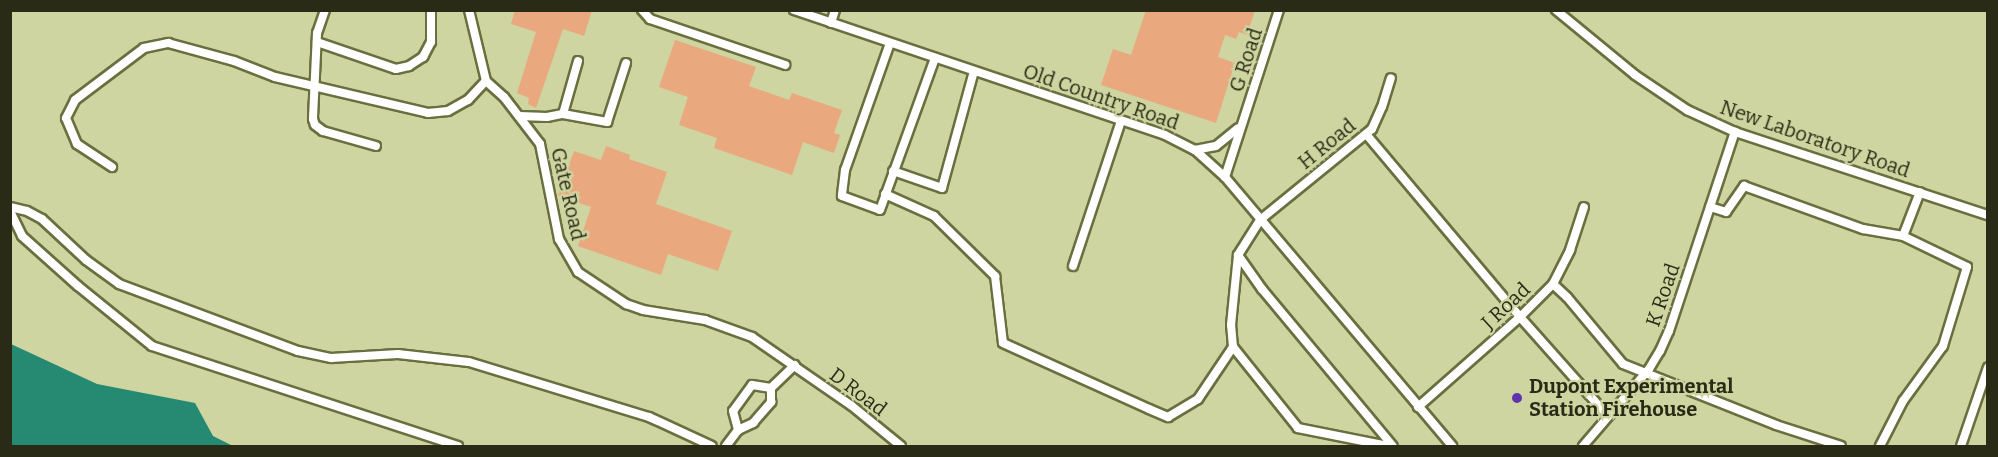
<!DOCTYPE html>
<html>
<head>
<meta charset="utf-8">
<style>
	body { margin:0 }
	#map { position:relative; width:1998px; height:457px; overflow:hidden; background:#ced5a0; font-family:Bitter,serif }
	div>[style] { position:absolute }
	.water>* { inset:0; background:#268972 }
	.building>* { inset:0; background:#e9a87d }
	.roads { filter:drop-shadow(2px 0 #696f3e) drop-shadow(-2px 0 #696f3e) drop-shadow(0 2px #696f3e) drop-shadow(0 -2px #696f3e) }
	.service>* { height:8px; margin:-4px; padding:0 4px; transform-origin:4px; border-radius:4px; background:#fff }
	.dots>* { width:16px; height:16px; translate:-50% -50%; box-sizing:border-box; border:3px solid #ced5a0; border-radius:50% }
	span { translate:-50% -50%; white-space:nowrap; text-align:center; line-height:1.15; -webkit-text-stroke:4.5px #ced5a0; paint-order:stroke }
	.street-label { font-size:20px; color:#292b16 }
	.poi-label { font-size:20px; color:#292b16; font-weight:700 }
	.left { translate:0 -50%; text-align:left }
	.frame { position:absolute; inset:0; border:12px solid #292b16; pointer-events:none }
</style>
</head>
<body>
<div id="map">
	<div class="water">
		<div style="clip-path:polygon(11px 344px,97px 384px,195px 403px,213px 436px,233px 446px,11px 446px)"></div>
	</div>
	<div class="building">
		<div style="clip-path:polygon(515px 10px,592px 10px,584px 36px,563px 29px,536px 108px,528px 104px,529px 98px,517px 93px,536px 32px,511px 24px)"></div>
		<div style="clip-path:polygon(1146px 10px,1255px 10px,1247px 35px,1239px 32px,1236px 39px,1225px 35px,1218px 57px,1235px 63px,1216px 123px,1101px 85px,1113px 49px,1131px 55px)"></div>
		<div style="clip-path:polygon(675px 40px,756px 67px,749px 86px,789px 100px,792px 93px,842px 110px,834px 133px,840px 135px,834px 153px,803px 142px,792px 175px,714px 148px,717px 138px,679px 125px,688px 97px,659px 87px)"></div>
		<div style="clip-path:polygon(606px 146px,630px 155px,629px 159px,667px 172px,656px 204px,732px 231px,718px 271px,668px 254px,661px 275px,578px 246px,591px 207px,558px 196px,574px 151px,601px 160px)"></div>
	</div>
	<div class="roads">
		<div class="service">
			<div style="left:325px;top:10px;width:24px;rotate:109deg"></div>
			<div style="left:317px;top:33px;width:86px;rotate:92.7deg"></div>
			<div style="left:313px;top:119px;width:6px;rotate:72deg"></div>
			<div style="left:315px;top:125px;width:10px;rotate:37deg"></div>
			<div style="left:323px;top:131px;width:55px;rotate:15.8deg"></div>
			<div style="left:469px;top:10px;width:73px;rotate:76.5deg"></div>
			<div style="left:486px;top:81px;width:24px;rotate:42deg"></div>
			<div style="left:504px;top:97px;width:59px;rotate:52.5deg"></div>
			<div style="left:540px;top:144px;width:97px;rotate:78.7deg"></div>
			<div style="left:559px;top:239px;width:38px;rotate:60deg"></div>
			<div style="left:578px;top:272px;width:58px;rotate:33.7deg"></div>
			<div style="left:626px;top:304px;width:18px;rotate:19deg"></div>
			<div style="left:643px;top:310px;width:63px;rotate:9.2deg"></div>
			<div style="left:705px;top:320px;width:50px;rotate:19.9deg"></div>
			<div style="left:752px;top:337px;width:121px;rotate:34.6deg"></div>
			<div style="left:852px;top:406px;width:63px;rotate:39.2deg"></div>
			<div style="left:642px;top:10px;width:12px;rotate:48deg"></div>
			<div style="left:650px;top:19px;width:143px;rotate:18.8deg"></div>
			<div style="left:794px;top:10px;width:391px;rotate:18.6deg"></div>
			<div style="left:1165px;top:135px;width:34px;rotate:27deg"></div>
			<div style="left:1195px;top:150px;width:40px;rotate:42deg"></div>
			<div style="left:1225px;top:177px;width:352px;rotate:49.8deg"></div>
			<div style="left:1556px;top:10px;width:102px;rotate:39.4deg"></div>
			<div style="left:1635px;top:75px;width:63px;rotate:33.9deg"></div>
			<div style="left:1687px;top:110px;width:53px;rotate:24.6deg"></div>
			<div style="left:1735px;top:132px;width:266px;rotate:18.2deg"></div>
			<div style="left:831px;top:23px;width:14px;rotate:-73deg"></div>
			<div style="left:317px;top:42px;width:83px;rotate:18.9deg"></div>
			<div style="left:396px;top:69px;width:13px;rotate:-13deg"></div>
			<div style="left:409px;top:66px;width:17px;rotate:-33deg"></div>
			<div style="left:423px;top:57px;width:17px;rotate:-62deg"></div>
			<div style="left:431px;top:42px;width:32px;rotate:-90deg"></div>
			<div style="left:890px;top:43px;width:135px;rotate:109.5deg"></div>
			<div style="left:845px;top:170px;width:26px;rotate:97deg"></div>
			<div style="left:842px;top:196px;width:40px;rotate:20.2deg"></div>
			<div style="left:880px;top:210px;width:162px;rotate:-70.1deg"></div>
			<div style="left:563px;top:114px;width:55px;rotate:-74.2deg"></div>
			<div style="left:519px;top:116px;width:28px;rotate:2deg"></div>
			<div style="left:547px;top:117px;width:16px;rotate:-11deg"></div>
			<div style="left:563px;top:114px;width:45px;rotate:10.3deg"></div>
			<div style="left:607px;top:122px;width:62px;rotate:-72.1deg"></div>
			<div style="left:1366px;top:134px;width:239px;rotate:49.9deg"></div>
			<div style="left:1520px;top:317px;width:132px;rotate:48.4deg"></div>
			<div style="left:1195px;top:150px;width:21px;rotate:-11deg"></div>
			<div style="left:1216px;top:146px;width:28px;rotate:-39deg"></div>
			<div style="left:112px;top:167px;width:42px;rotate:-146.7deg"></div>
			<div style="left:77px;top:144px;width:28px;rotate:-113deg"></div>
			<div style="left:66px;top:118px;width:20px;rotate:-63deg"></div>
			<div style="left:75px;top:100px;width:86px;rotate:-37deg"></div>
			<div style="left:144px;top:48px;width:25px;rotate:-12deg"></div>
			<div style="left:168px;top:43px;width:68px;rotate:15.3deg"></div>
			<div style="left:234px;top:61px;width:44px;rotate:21.3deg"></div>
			<div style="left:275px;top:77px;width:157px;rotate:13.2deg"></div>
			<div style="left:428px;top:113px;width:20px;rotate:-6deg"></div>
			<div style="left:448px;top:111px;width:23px;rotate:-29deg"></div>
			<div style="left:468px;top:100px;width:26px;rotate:-47deg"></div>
			<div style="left:893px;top:171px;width:52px;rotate:19.1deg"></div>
			<div style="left:942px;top:188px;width:121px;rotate:-74.7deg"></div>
			<div style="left:1225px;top:177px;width:176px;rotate:-72.1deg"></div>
			<div style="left:885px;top:194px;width:54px;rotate:24.2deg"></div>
			<div style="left:934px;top:216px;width:86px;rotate:44.5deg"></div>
			<div style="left:995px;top:276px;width:67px;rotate:83.2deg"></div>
			<div style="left:1003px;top:343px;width:160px;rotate:24.3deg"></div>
			<div style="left:1149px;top:409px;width:21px;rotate:23deg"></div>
			<div style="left:1168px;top:417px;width:35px;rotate:-31deg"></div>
			<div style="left:1198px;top:399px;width:63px;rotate:-56.1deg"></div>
			<div style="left:10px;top:207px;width:17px;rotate:13deg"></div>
			<div style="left:27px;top:211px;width:17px;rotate:28deg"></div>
			<div style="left:42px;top:219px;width:60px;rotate:43deg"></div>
			<div style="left:86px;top:260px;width:41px;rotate:36deg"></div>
			<div style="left:119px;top:284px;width:191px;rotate:20.5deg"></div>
			<div style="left:298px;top:351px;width:34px;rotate:12deg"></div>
			<div style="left:331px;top:358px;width:67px;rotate:-3.4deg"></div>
			<div style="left:398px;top:354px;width:71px;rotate:6.4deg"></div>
			<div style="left:469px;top:362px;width:188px;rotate:17deg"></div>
			<div style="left:649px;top:417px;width:69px;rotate:24.7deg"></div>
			<div style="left:1710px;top:207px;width:17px;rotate:17deg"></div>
			<div style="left:1726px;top:212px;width:32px;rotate:-55deg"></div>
			<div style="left:1744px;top:186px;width:127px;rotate:19.9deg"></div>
			<div style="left:1863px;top:229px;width:41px;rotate:9.9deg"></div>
			<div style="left:1903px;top:236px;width:71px;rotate:25.8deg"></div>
			<div style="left:1967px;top:267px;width:83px;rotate:106.9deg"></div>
			<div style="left:1943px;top:346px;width:68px;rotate:126deg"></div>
			<div style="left:1903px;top:401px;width:51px;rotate:117.1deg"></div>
			<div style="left:10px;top:211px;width:28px;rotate:64deg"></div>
			<div style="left:22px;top:236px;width:75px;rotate:41.8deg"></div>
			<div style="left:78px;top:286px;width:95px;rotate:39deg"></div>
			<div style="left:152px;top:346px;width:322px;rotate:18.1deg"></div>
			<div style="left:1903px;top:236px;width:47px;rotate:-68.9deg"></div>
			<div style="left:1238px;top:255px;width:42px;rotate:54.8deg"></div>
			<div style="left:1262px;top:289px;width:204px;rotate:50.2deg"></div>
			<div style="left:1073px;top:266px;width:153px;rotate:-71.7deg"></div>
			<div style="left:1553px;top:284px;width:19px;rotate:43deg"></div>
			<div style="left:1567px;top:297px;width:87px;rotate:50.1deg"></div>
			<div style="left:1623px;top:364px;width:165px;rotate:21.7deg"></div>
			<div style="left:1776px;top:425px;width:68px;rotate:17.9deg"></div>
			<div style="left:771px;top:388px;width:19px;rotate:-171deg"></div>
			<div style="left:752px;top:385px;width:32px;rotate:126deg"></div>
			<div style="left:733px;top:411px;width:20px;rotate:75deg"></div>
			<div style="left:738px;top:430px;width:17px;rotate:-25deg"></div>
			<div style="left:753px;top:423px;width:28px;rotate:-49deg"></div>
			<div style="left:771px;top:402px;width:14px;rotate:-90deg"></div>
			<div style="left:771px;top:388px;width:33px;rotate:-44deg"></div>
			<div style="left:1418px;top:407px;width:136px;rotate:-41.4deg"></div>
			<div style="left:1520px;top:317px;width:47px;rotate:-45deg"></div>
			<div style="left:1553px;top:284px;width:38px;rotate:-63deg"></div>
			<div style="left:1570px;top:250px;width:45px;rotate:-72deg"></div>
			<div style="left:726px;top:446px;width:20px;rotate:-53deg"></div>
			<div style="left:1388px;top:446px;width:92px;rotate:-168.7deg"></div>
			<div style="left:1298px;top:428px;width:104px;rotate:-128.7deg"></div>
			<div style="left:1233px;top:347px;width:22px;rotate:-95deg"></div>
			<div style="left:1231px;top:325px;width:70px;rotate:-84.3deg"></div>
			<div style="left:1238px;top:255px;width:41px;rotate:-57.8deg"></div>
			<div style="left:1260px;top:220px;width:144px;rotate:-39.1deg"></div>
			<div style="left:1372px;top:129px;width:24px;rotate:-66deg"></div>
			<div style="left:1382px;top:107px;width:30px;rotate:-73deg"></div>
			<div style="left:1583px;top:446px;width:101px;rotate:-49.4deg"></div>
			<div style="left:1649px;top:369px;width:21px;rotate:-59deg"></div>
			<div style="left:1660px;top:351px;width:22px;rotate:-66deg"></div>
			<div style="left:1669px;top:331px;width:210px;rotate:-71.7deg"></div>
			<div style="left:1961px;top:446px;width:83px;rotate:-71.1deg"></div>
		</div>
	</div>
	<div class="dots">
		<div style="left:1517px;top:398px;background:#5f35ad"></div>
	</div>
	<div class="street-label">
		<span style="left:1246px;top:60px;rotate:-72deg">G Road</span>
		<span style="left:1101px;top:97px;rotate:19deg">Old Country Road</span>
		<span style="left:1815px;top:139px;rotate:19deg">New Laboratory Road</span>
		<span style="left:1327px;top:144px;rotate:-39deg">H Road</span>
		<span style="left:568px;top:194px;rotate:77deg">Gate Road</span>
		<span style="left:1663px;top:295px;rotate:-71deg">K Road</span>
		<span style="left:1506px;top:306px;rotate:-43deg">J Road</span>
		<span style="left:858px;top:392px;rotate:37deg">D Road</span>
	</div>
	<div class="poi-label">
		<span class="left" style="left:1529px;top:398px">Dupont Experimental<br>Station Firehouse</span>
	</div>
	<div class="frame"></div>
</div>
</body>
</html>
